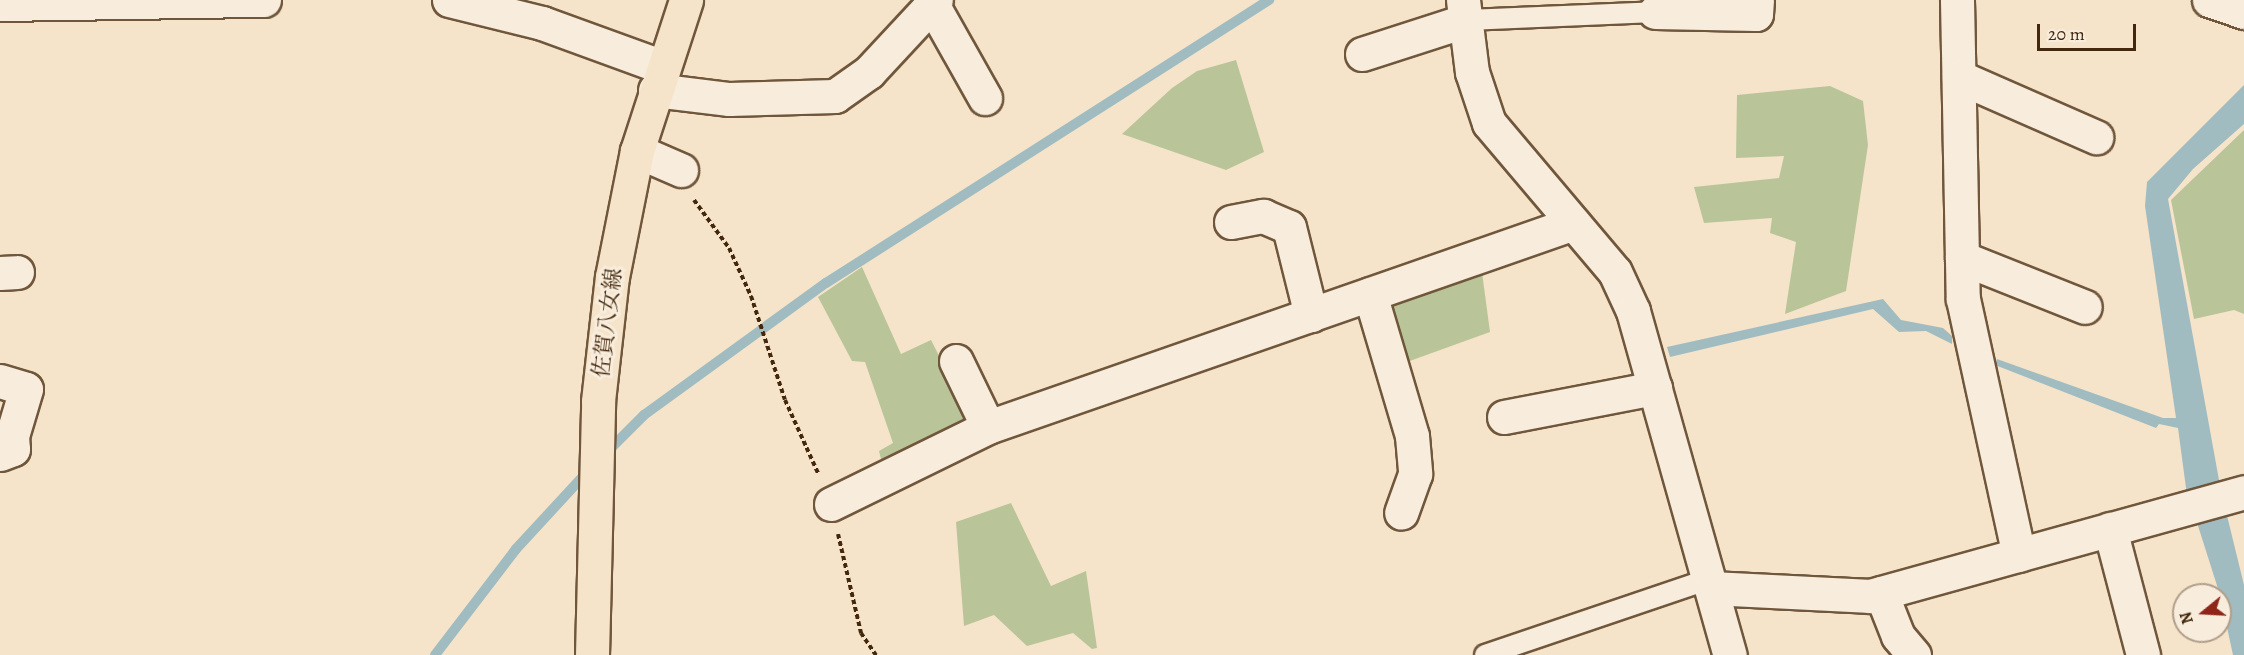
<!DOCTYPE html>
<html>
<head>
<meta charset="utf-8">
<style>
	body { margin:0 }
	#map { position:relative; width:2244px; height:655px; overflow:hidden; background:#f5e4ca; font-family:Alegreya,"Noto Serif JP",serif }
	div>[style] { position:absolute }
	.green>* { inset:0; background:#b9c599 }
	.water>* { inset:0; background:#a0bcc0 }
	.stream>* { height:10px; margin:-5px; padding:0 5px; transform-origin:5px; border-radius:5px; background:#a0bcc0 }
	.path>* { height:4px; margin-top:-2px; transform-origin:0; background:repeating-linear-gradient(90deg,#44280d 0 4.5px,transparent 0 7.5px) }
	.roads { filter:drop-shadow(2px 0 #70573c) drop-shadow(-2px 0 #70573c) drop-shadow(0 2px #70573c) drop-shadow(0 -2px #70573c) }
	.service>* { height:20px; margin:-10px; padding:0 10px; transform-origin:10px; border-radius:10px; background:#f8eddd }
	.minor>* { height:33px; margin:-16.5px; padding:0 16.5px; transform-origin:16.5px; border-radius:16.5px; background:#f8eddd }
	.primary>* { height:33px; margin:-16.5px; padding:0 16.5px; transform-origin:16.5px; border-radius:16.5px; background:#f5e4ca }
	span { translate:-50% -50%; white-space:nowrap; text-align:center; line-height:1.15; -webkit-text-stroke:6px #f8eddd; paint-order:stroke }
	.street-label { font-size:22px; color:#44280d }
	.north { position:absolute; left:2172px; top:583px; width:60px; height:60px; box-sizing:border-box; background:#f8eddd; border:2px solid #b09e8a; border-radius:50%; rotate:252deg; font-size:16px; font-weight:700; line-height:24px; text-align:center; color:#44280d }
	.north::after { content:''; display:block; margin:auto; width:21px; height:27px; background:#8f2418; clip-path:polygon(50% 0,100% 100%,50% 72%,0 100%) }
	.scale { position:absolute; left:2037px; top:24px; width:99px; height:27px; box-sizing:border-box; border:3px solid #44280d; border-top:0; padding-left:8px; font-size:18px; line-height:21px; white-space:nowrap; color:#44280d; -webkit-text-stroke:4px #f8eddd; paint-order:stroke }
</style>
</head>
<body>
<div id="map">
	<div class="green">
		<div style="clip-path:polygon(1236px 60px,1264px 152px,1226px 170px,1122px 134px,1172px 88px,1197px 71px)"></div>
		<div style="clip-path:polygon(1830px 86px,1863px 101px,1868px 145px,1846px 291px,1785px 314px,1796px 242px,1770px 233px,1772px 218px,1704px 223px,1694px 187px,1779px 178px,1784px 156px,1736px 158px,1737px 95px)"></div>
		<div style="clip-path:polygon(2244px 130px,2244px 314px,2234px 310px,2194px 319px,2171px 200px)"></div>
		<div style="clip-path:polygon(1481px 265px,1490px 332px,1407px 362px,1385px 306px)"></div>
		<div style="clip-path:polygon(862px 267px,901px 354px,931px 340px,972px 421px,882px 463px,879px 451px,893px 443px,865px 362px,852px 361px,818px 297px)"></div>
		<div style="clip-path:polygon(1011px 503px,1051px 586px,1086px 571px,1097px 648px,1092px 649px,1073px 633px,1027px 646px,994px 615px,964px 626px,956px 522px)"></div>
	</div>
	<div class="water">
		<div style="clip-path:polygon(2244px 85px,2244px 124px,2193px 169px,2168px 199px,2221px 491px,2244px 585px,2244px 655px,2233px 655px,2220px 595px,2186px 488px,2178px 428px,2159px 424px,2156px 428px,1995px 365px,1997px 359px,2163px 418px,2176px 418px,2145px 206px,2147px 182px)"></div>
		<div style="clip-path:polygon(1883px 299px,1901px 320px,1943px 328px,1952px 336px,1952px 344px,1926px 331px,1899px 332px,1873px 309px,1670px 357px,1667px 347px)"></div>
	</div>
	<div class="stream">
		<div style="left:605px;top:454px;width:55px;rotate:-45deg"></div>
		<div style="left:644px;top:415px;width:225px;rotate:-36deg"></div>
		<div style="left:826px;top:283px;width:526px;rotate:-32.57deg"></div>
		<div style="left:435px;top:655px;width:133px;rotate:-52.6deg"></div>
		<div style="left:516px;top:549px;width:108px;rotate:-47.3deg"></div>
	</div>
	<div class="path">
		<div style="left:694px;top:200px;width:59px;rotate:53.9deg"></div>
		<div style="left:729px;top:248px;width:53px;rotate:65.4deg"></div>
		<div style="left:751px;top:296px;width:109px;rotate:71.9deg"></div>
		<div style="left:785px;top:400px;width:80px;rotate:65.7deg"></div>
		<div style="left:838px;top:534px;width:102px;rotate:76.9deg"></div>
		<div style="left:861px;top:633px;width:27px;rotate:56deg"></div>
	</div>
	<div class="roads">
		<div class="service">
			<div style="left:1467px;top:20px;width:188px;rotate:-2.4deg"></div>
			<div style="left:1485px;top:655px;width:237px;rotate:-18.7deg"></div>
		</div>
		<div class="minor">
			<div style="left:449px;top:0;width:96px;rotate:13.9deg"></div>
			<div style="left:542px;top:23px;width:129px;rotate:20deg"></div>
			<div style="left:1463px;top:0;width:73px;rotate:82.9deg"></div>
			<div style="left:1472px;top:72px;width:54px;rotate:71.6deg"></div>
			<div style="left:1489px;top:123px;width:195px;rotate:49.8deg"></div>
			<div style="left:1615px;top:272px;width:43px;rotate:65.2deg"></div>
			<div style="left:1633px;top:311px;width:357px;rotate:74.3deg"></div>
			<div style="left:1957px;top:0;width:299px;rotate:88.9deg"></div>
			<div style="left:1963px;top:299px;width:262px;rotate:77.7deg"></div>
			<div style="left:2209px;top:0;width:37px;rotate:19deg"></div>
			<div style="left:0;top:4px;width:264px;rotate:-0.9deg"></div>
			<div style="left:932px;top:4px;width:108px;rotate:60.6deg"></div>
			<div style="left:1655px;top:12px;width:101px;rotate:1.1deg"></div>
			<div style="left:1756px;top:14px;width:14px;rotate:-86deg"></div>
			<div style="left:1362px;top:54px;width:110px;rotate:-17.9deg"></div>
			<div style="left:1959px;top:77px;width:150px;rotate:23.7deg"></div>
			<div style="left:655px;top:90px;width:75px;rotate:6.9deg"></div>
			<div style="left:729px;top:99px;width:106px;rotate:-1.6deg"></div>
			<div style="left:835px;top:96px;width:42px;rotate:-35.2deg"></div>
			<div style="left:869px;top:72px;width:98px;rotate:-47.1deg"></div>
			<div style="left:637px;top:151px;width:48px;rotate:23.4deg"></div>
			<div style="left:1231px;top:222px;width:33px;rotate:-11deg"></div>
			<div style="left:1263px;top:216px;width:28px;rotate:23deg"></div>
			<div style="left:1289px;top:227px;width:91px;rotate:76deg"></div>
			<div style="left:1962px;top:258px;width:132px;rotate:21.7deg"></div>
			<div style="left:0;top:273px;width:17px;rotate:-3deg"></div>
			<div style="left:1370px;top:294px;width:148px;rotate:73.5deg"></div>
			<div style="left:1412px;top:436px;width:38px;rotate:85deg"></div>
			<div style="left:1415px;top:474px;width:41px;rotate:109.7deg"></div>
			<div style="left:956px;top:361px;width:73px;rotate:64.1deg"></div>
			<div style="left:0;top:381px;width:27px;rotate:17deg"></div>
			<div style="left:26px;top:389px;width:49px;rotate:106.6deg"></div>
			<div style="left:12px;top:436px;width:13px;rotate:86deg"></div>
			<div style="left:13px;top:449px;width:14px;rotate:159deg"></div>
			<div style="left:1504px;top:417px;width:154px;rotate:-10.9deg"></div>
			<div style="left:831px;top:504px;width:175px;rotate:-26.1deg"></div>
			<div style="left:988px;top:427px;width:620px;rotate:-19.19deg"></div>
			<div style="left:2110px;top:529px;width:130px;rotate:75.3deg"></div>
			<div style="left:1712px;top:588px;width:158px;rotate:2.9deg"></div>
			<div style="left:1870px;top:596px;width:388px;rotate:-15.5deg"></div>
			<div style="left:1881px;top:593px;width:46px;rotate:68.4deg"></div>
			<div style="left:1898px;top:636px;width:25px;rotate:50deg"></div>
		</div>
		<div class="primary">
			<div style="left:592px;top:655px;width:254px;rotate:-88.6deg"></div>
			<div style="left:598px;top:401px;width:125px;rotate:-83.6deg"></div>
			<div style="left:612px;top:277px;width:128px;rotate:-78.8deg"></div>
			<div style="left:637px;top:151px;width:159px;rotate:-72deg"></div>
		</div>
	</div>
	<div class="street-label">
		<span style="left:608px;top:323px;rotate:-83deg">佐賀八女線</span>
	</div>
	<div class="north">N</div>
	<div class="scale">20 m</div>
</div>
</body>
</html>
